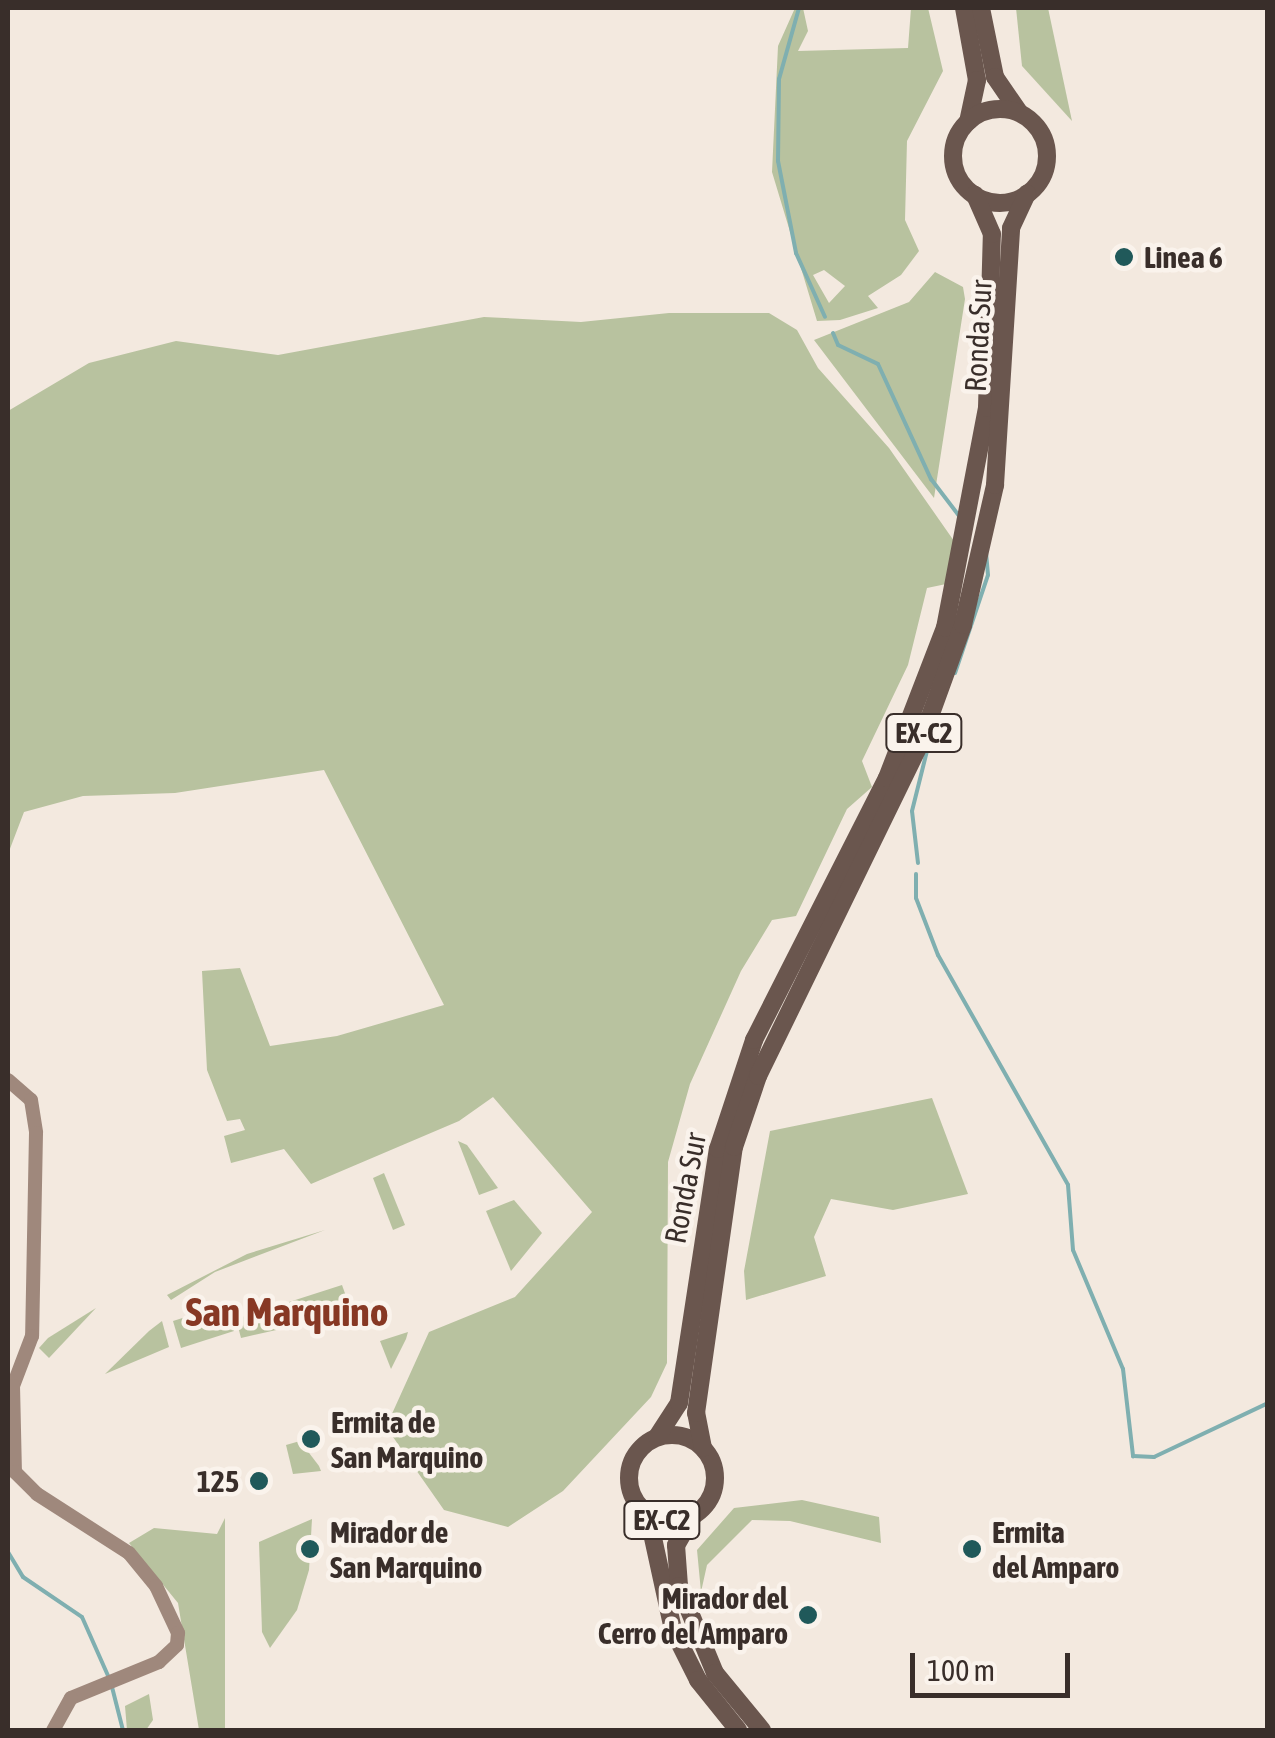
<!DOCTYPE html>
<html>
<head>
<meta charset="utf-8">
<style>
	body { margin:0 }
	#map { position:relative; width:1275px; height:1738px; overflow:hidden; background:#f3e9df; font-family:"Asap Condensed",sans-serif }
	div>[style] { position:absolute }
	.green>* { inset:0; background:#b8c29f }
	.stream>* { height:4px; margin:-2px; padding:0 2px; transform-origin:2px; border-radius:2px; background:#7fafb0 }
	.secondary>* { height:14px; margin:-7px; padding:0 7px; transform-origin:7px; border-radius:7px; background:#9f887c }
	.trunk>* { height:18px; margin:-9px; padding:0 9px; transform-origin:9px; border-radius:9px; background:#6a564e }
	.trunk>.ring { margin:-9px; padding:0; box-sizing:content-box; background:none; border:18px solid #6a564e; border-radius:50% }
	.dots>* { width:28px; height:28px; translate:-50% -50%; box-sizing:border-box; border:5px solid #faf3ec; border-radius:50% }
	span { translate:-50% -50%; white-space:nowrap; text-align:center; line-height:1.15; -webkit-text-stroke:9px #faf3ec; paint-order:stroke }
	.shield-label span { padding:2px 8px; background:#faf3ec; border:2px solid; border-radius:8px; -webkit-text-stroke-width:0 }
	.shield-label { font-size:28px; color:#392e2a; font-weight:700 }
	.poi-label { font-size:30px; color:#392e2a; font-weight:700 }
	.left { translate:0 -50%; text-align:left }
	.right { translate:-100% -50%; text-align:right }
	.street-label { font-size:30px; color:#392e2a }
	.district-label { font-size:40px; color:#873824; font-weight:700 }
	.frame { position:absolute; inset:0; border:10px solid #392e2a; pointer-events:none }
	.scale { position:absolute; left:910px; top:1653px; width:160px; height:45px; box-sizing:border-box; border:5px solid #392e2a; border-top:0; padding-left:12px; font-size:30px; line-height:35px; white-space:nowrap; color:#392e2a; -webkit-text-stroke:8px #faf3ec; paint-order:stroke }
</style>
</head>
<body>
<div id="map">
	<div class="green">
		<div style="clip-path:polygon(evenodd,795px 8px,803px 8px,808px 31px,798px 51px,908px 48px,911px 8px,928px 8px,943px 71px,907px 141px,905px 220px,919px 251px,901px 275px,868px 296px,878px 308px,840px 320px,817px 321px,772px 172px,778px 46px,795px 8px,824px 270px,845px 286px,829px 303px,813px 275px,824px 270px)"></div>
		<div style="clip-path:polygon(1016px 8px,1048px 8px,1072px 121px,1022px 66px)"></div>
		<div style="clip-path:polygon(935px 272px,963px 287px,965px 299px,934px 498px,814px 340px,909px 302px)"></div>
		<div style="clip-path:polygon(669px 313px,769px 313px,797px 330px,818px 368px,889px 448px,954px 541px,951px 583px,927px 588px,908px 665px,862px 761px,872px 787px,847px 809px,796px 916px,772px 920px,741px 971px,690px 1084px,668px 1162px,667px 1363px,651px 1397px,563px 1491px,508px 1527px,444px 1510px,386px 1427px,429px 1332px,515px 1297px,592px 1212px,493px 1097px,459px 1121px,311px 1184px,284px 1149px,231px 1163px,224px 1136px,245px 1130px,240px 1119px,227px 1121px,207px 1070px,202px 971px,240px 968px,270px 1046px,337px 1036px,444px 1005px,324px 770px,175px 793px,83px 796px,24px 812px,8px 854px,8px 411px,89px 363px,176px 341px,278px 355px,484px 317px,581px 322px)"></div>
		<div style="clip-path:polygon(932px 1098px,968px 1194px,893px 1210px,831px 1199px,814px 1237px,826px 1276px,746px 1300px,744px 1271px,770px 1131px)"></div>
		<div style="clip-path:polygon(458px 1141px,467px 1145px,498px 1188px,479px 1195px)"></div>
		<div style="clip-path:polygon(384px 1173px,405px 1225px,393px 1230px,373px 1178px)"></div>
		<div style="clip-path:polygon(514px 1200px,542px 1233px,511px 1271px,486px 1211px)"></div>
		<div style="clip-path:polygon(325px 1230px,215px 1272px,171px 1300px,167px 1295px,247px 1254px)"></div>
		<div style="clip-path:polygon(342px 1285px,352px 1313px,241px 1338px,236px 1319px)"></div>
		<div style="clip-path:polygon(227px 1304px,234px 1331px,181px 1348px,173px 1321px)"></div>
		<div style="clip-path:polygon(96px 1308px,49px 1358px,39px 1348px,48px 1338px)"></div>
		<div style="clip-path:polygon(162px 1321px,169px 1347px,105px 1374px,149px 1331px)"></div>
		<div style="clip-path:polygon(408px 1332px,406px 1339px,391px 1369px,380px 1341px)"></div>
		<div style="clip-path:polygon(300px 1441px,319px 1466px,321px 1471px,293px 1474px,286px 1445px)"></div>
		<div style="clip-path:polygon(802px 1500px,879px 1517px,881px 1543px,790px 1521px,752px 1520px,707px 1565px,701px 1592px,697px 1550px,734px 1508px)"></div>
		<div style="clip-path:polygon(225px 1518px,225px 1730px,199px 1730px,178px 1603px,129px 1543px,154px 1528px,217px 1534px)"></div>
		<div style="clip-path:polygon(312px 1519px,309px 1570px,297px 1610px,270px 1648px,262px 1632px,259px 1542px)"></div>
		<div style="clip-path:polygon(149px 1694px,153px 1720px,146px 1730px,127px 1730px,125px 1706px)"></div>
	</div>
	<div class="stream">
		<div style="left:799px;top:8px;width:74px;rotate:105.7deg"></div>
		<div style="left:779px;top:79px;width:82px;rotate:90.7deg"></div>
		<div style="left:778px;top:161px;width:94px;rotate:78.9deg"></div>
		<div style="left:796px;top:253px;width:70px;rotate:65.6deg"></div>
		<div style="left:833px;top:333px;width:13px;rotate:67deg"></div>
		<div style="left:838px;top:345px;width:44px;rotate:25.4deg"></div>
		<div style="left:878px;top:364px;width:127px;rotate:65.3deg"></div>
		<div style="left:931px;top:479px;width:48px;rotate:52.7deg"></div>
		<div style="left:955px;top:673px;width:103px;rotate:-71.4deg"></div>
		<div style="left:988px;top:575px;width:22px;rotate:-95deg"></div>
		<div style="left:918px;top:863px;width:52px;rotate:-96.6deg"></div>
		<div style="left:912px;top:811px;width:66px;rotate:-76deg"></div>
		<div style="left:916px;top:874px;width:24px;rotate:90deg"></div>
		<div style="left:916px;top:898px;width:61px;rotate:68.9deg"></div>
		<div style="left:938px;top:955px;width:264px;rotate:60.5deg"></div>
		<div style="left:1068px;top:1185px;width:65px;rotate:85.6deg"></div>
		<div style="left:1073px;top:1250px;width:129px;rotate:67.2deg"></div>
		<div style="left:1123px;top:1369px;width:88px;rotate:83.4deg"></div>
		<div style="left:1133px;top:1456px;width:21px;rotate:3deg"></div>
		<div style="left:1154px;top:1457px;width:126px;rotate:-25.3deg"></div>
		<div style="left:8px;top:1552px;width:29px;rotate:59deg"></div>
		<div style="left:23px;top:1577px;width:71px;rotate:34.1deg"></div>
		<div style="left:82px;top:1617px;width:67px;rotate:66.1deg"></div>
		<div style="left:112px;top:1687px;width:44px;rotate:75.7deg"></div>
	</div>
	<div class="secondary">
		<div style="left:8px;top:1080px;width:30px;rotate:41deg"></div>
		<div style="left:31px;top:1100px;width:33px;rotate:81deg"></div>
		<div style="left:36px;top:1133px;width:203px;rotate:91.1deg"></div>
		<div style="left:32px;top:1336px;width:53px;rotate:110.8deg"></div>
		<div style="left:13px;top:1386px;width:86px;rotate:88.7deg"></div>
		<div style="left:15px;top:1472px;width:31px;rotate:45deg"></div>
		<div style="left:37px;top:1494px;width:109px;rotate:32.7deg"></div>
		<div style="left:129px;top:1553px;width:43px;rotate:50.7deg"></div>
		<div style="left:156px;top:1586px;width:52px;rotate:64.9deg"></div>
		<div style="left:178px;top:1633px;width:12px;rotate:95deg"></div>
		<div style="left:177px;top:1645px;width:25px;rotate:137deg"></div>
		<div style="left:159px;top:1662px;width:95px;rotate:157.8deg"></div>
		<div style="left:71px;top:1698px;width:37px;rotate:119deg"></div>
	</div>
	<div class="trunk">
		<div style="left:964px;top:8px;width:73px;rotate:79.8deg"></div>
		<div style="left:977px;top:80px;width:43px;rotate:102.1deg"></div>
		<div style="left:981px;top:8px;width:70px;rotate:78.5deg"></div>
		<div style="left:995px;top:77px;width:42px;rotate:55.6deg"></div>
		<div class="ring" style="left:953px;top:109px;width:76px;height:76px"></div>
		<div class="ring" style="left:629px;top:1435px;width:68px;height:68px"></div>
		<div style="left:657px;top:1437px;width:40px;rotate:-57.1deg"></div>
		<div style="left:679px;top:1403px;width:257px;rotate:-81.3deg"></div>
		<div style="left:718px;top:1149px;width:115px;rotate:-71.7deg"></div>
		<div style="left:754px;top:1040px;width:294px;rotate:-63.1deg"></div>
		<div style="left:887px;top:778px;width:161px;rotate:-68.9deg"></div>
		<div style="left:945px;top:628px;width:224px;rotate:-79.2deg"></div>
		<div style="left:987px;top:408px;width:174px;rotate:-88.4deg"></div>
		<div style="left:992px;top:234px;width:43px;rotate:-113.6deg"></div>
		<div style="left:703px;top:1448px;width:36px;rotate:-101deg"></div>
		<div style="left:696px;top:1413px;width:269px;rotate:-81.9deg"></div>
		<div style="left:734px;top:1147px;width:75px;rotate:-71.3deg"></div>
		<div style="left:758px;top:1076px;width:369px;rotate:-64deg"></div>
		<div style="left:920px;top:744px;width:127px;rotate:-70.1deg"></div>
		<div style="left:963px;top:625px;width:144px;rotate:-77.1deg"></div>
		<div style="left:995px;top:485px;width:257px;rotate:-86.4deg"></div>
		<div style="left:1011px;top:228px;width:38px;rotate:-65deg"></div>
		<div style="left:648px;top:1515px;width:118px;rotate:77.7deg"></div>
		<div style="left:673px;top:1630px;width:56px;rotate:63.4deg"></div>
		<div style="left:698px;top:1680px;width:64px;rotate:51.3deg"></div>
		<div style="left:693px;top:1516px;width:34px;rotate:120deg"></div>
		<div style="left:676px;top:1545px;width:41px;rotate:85.8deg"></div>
		<div style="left:679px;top:1586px;width:94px;rotate:67.5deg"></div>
		<div style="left:715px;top:1673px;width:74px;rotate:50.5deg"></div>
	</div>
	<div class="dots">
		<div style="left:1124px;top:257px;background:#20595a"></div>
		<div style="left:311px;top:1439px;background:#20595a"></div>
		<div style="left:259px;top:1481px;background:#20595a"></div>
		<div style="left:310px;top:1549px;background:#20595a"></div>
		<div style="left:972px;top:1549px;background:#20595a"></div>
		<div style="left:808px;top:1615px;background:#20595a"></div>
	</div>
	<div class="shield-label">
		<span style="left:924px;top:733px">EX-C2</span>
		<span style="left:662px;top:1520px">EX-C2</span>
	</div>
	<div class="poi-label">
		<span class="left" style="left:1144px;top:257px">Linea 6</span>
		<span class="left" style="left:331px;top:1439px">Ermita de<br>San Marquino</span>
		<span class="right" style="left:239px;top:1481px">125</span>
		<span class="left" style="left:330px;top:1549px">Mirador de<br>San Marquino</span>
		<span class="left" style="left:992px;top:1549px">Ermita<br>del Amparo</span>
		<span class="right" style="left:788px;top:1615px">Mirador del<br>Cerro del Amparo</span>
	</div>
	<div class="street-label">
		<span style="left:978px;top:336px;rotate:-87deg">Ronda Sur</span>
		<span style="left:685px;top:1188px;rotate:-79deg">Ronda Sur</span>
	</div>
	<div class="district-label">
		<span style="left:287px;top:1312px">San Marquino</span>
	</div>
	<div class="frame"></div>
	<div class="scale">100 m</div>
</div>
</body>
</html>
